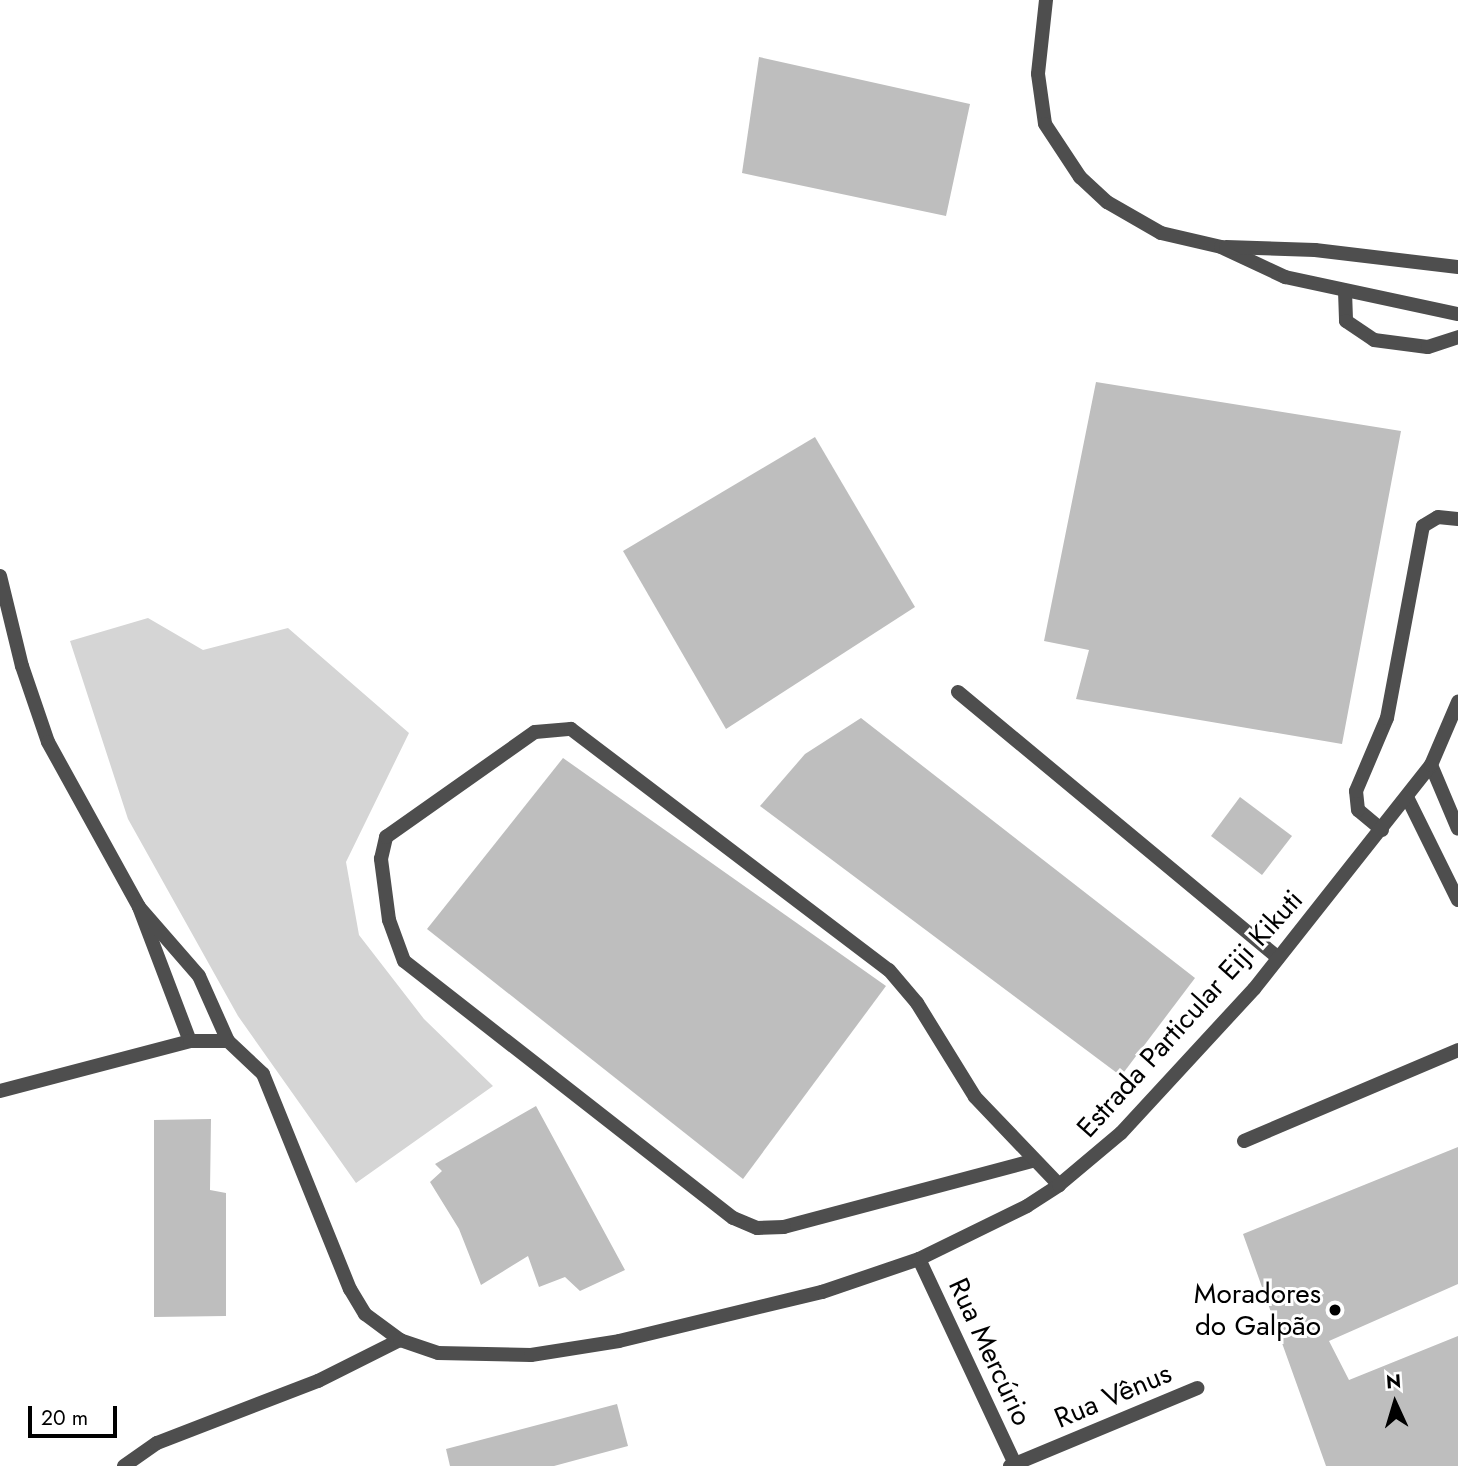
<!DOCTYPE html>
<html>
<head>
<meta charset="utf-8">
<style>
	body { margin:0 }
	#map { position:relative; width:1458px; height:1466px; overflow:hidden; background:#fff; font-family:Jost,sans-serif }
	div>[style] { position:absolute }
	.green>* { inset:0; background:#d5d5d5 }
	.building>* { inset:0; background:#bebebe }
	.service>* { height:14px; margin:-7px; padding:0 7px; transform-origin:7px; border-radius:7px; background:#4e4e4e }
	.minor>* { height:14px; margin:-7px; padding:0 7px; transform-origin:7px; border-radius:7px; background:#4e4e4e }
	.tertiary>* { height:14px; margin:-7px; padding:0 7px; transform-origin:7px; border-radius:7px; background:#4e4e4e }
	.dots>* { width:19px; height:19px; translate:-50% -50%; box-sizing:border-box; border:4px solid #fff; border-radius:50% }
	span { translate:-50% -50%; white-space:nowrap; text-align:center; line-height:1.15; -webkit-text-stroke:6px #fff; paint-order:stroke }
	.street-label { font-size:28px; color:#000 }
	.poi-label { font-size:28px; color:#000 }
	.right { translate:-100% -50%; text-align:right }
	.north { position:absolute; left:1360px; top:1368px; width:70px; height:70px; -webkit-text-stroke:5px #fff; paint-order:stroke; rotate:356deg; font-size:19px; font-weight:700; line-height:28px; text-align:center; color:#000 }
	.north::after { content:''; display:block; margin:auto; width:24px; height:32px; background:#000; clip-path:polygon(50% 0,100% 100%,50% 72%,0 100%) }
	.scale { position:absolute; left:28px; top:1406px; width:89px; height:32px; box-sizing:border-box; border:4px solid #000; border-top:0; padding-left:9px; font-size:21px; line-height:24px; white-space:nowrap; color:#000; -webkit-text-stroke:5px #fff; paint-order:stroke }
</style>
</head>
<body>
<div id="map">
	<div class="green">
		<div style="clip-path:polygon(148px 618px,203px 650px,288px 628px,409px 733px,346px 862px,359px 935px,424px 1019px,493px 1086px,356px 1183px,238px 1016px,128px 819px,70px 641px)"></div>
	</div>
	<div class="building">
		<div style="clip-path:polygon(759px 57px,970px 104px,946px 216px,742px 173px)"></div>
		<div style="clip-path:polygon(1096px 382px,1401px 431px,1342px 744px,1076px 699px,1089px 650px,1044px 641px)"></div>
		<div style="clip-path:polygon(815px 437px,915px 607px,726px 729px,623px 551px)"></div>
		<div style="clip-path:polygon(861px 718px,1195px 978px,1121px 1076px,760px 806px,805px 754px)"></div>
		<div style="clip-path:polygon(563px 758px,886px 986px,743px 1179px,427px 929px)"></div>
		<div style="clip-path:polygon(1240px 797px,1292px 836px,1262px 875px,1211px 836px)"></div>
		<div style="clip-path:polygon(536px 1106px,625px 1270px,580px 1291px,565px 1277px,539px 1287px,528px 1256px,481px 1285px,459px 1229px,430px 1182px,442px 1171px,435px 1164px)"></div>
		<div style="clip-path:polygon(211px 1119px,210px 1190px,226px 1193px,226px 1316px,154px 1317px,154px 1120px)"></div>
		<div style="clip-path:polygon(1458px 1147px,1458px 1284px,1329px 1341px,1349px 1380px,1458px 1336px,1458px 1466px,1326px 1466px,1243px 1234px)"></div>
		<div style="clip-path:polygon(617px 1404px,628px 1446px,554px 1466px,450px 1466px,446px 1449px)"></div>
	</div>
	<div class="service">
		<div style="left:1046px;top:0;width:74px;rotate:96.2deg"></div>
		<div style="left:1038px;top:74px;width:50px;rotate:82deg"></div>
		<div style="left:1045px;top:124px;width:64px;rotate:56.6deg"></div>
		<div style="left:1080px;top:177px;width:37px;rotate:43deg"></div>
		<div style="left:1107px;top:202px;width:62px;rotate:29.9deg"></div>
		<div style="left:1161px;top:233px;width:62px;rotate:13.1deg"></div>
		<div style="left:1221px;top:247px;width:71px;rotate:25.1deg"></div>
		<div style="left:1285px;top:277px;width:177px;rotate:12.1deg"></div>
		<div style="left:1226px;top:247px;width:89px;rotate:1.9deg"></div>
		<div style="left:1315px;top:250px;width:144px;rotate:6.8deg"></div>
		<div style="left:1345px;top:291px;width:30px;rotate:88deg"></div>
		<div style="left:1346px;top:321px;width:34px;rotate:34deg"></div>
		<div style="left:1374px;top:340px;width:54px;rotate:7.4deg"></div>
		<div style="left:1428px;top:347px;width:32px;rotate:-18deg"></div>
		<div style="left:958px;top:692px;width:416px;rotate:39.7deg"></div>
		<div style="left:1431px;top:765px;width:69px;rotate:67.1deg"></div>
		<div style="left:1407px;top:797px;width:115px;rotate:63.7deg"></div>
		<div style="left:1382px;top:830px;width:31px;rotate:-140deg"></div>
		<div style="left:1358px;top:810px;width:19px;rotate:-96deg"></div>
		<div style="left:1356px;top:791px;width:79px;rotate:-67deg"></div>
		<div style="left:1387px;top:718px;width:195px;rotate:-79.4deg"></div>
		<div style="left:1423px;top:526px;width:17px;rotate:-31deg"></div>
		<div style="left:1438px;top:517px;width:20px;rotate:6deg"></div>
		<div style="left:1244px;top:1141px;width:233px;rotate:-23deg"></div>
		<div style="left:1032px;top:1161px;width:257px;rotate:165.1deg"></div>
		<div style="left:784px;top:1227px;width:27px;rotate:178deg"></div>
		<div style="left:757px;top:1228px;width:26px;rotate:-157deg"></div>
		<div style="left:733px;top:1218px;width:417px;rotate:-142deg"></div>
		<div style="left:404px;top:961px;width:44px;rotate:-110.1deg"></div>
		<div style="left:389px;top:920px;width:62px;rotate:-97.5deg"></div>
		<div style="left:381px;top:859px;width:23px;rotate:-77deg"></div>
		<div style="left:386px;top:837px;width:182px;rotate:-35.2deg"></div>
		<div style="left:535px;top:732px;width:36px;rotate:-5deg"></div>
		<div style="left:571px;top:729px;width:399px;rotate:37.2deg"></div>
		<div style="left:889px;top:970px;width:43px;rotate:49.7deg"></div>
		<div style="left:917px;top:1003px;width:110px;rotate:58.3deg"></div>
		<div style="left:975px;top:1097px;width:122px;rotate:46.3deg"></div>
		<div style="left:124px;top:1466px;width:40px;rotate:-34.9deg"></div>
		<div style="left:157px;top:1443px;width:173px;rotate:-21.1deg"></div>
		<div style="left:318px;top:1381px;width:92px;rotate:-26.6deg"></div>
	</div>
	<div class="minor">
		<div style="left:919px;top:1259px;width:229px;rotate:64.9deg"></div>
		<div style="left:1010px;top:1466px;width:203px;rotate:-22.6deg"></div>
	</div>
	<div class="tertiary">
		<div style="left:0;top:576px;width:93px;rotate:76.3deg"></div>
		<div style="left:22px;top:666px;width:80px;rotate:71.1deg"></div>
		<div style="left:48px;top:742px;width:188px;rotate:61.1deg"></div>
		<div style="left:139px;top:907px;width:143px;rotate:69.2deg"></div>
		<div style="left:139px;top:907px;width:91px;rotate:49deg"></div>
		<div style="left:199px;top:976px;width:71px;rotate:66deg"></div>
		<div style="left:228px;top:1041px;width:48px;rotate:43.3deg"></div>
		<div style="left:263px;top:1074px;width:232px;rotate:68deg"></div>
		<div style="left:350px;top:1289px;width:29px;rotate:59deg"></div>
		<div style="left:365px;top:1314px;width:44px;rotate:36.6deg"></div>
		<div style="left:400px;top:1340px;width:40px;rotate:18.9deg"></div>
		<div style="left:438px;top:1353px;width:93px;rotate:1.2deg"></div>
		<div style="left:531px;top:1355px;width:89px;rotate:-9deg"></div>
		<div style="left:619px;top:1341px;width:209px;rotate:-13.6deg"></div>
		<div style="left:822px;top:1292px;width:102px;rotate:-18.8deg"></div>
		<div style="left:919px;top:1259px;width:120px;rotate:-26.1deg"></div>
		<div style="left:1027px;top:1206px;width:38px;rotate:-33deg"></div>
		<div style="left:1059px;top:1185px;width:81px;rotate:-40deg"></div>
		<div style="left:1121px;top:1133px;width:196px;rotate:-47.3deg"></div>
		<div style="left:1254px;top:989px;width:285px;rotate:-51.7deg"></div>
		<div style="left:1431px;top:765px;width:69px;rotate:-66.8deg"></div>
		<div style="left:0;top:1091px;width:196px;rotate:-14.7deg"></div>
		<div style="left:190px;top:1041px;width:38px"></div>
	</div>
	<div class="dots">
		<div style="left:1335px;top:1310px;background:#000"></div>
	</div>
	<div class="street-label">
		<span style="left:1190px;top:1014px;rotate:-48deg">Estrada Particular Eiji Kikuti</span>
		<span style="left:990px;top:1352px;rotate:65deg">Rua Mercúrio</span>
		<span style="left:1113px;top:1396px;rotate:-23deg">Rua Vênus</span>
	</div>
	<div class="poi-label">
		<span class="right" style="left:1321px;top:1310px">Moradores<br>do Galpão</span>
	</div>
	<div class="north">N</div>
	<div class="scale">20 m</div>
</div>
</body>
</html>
